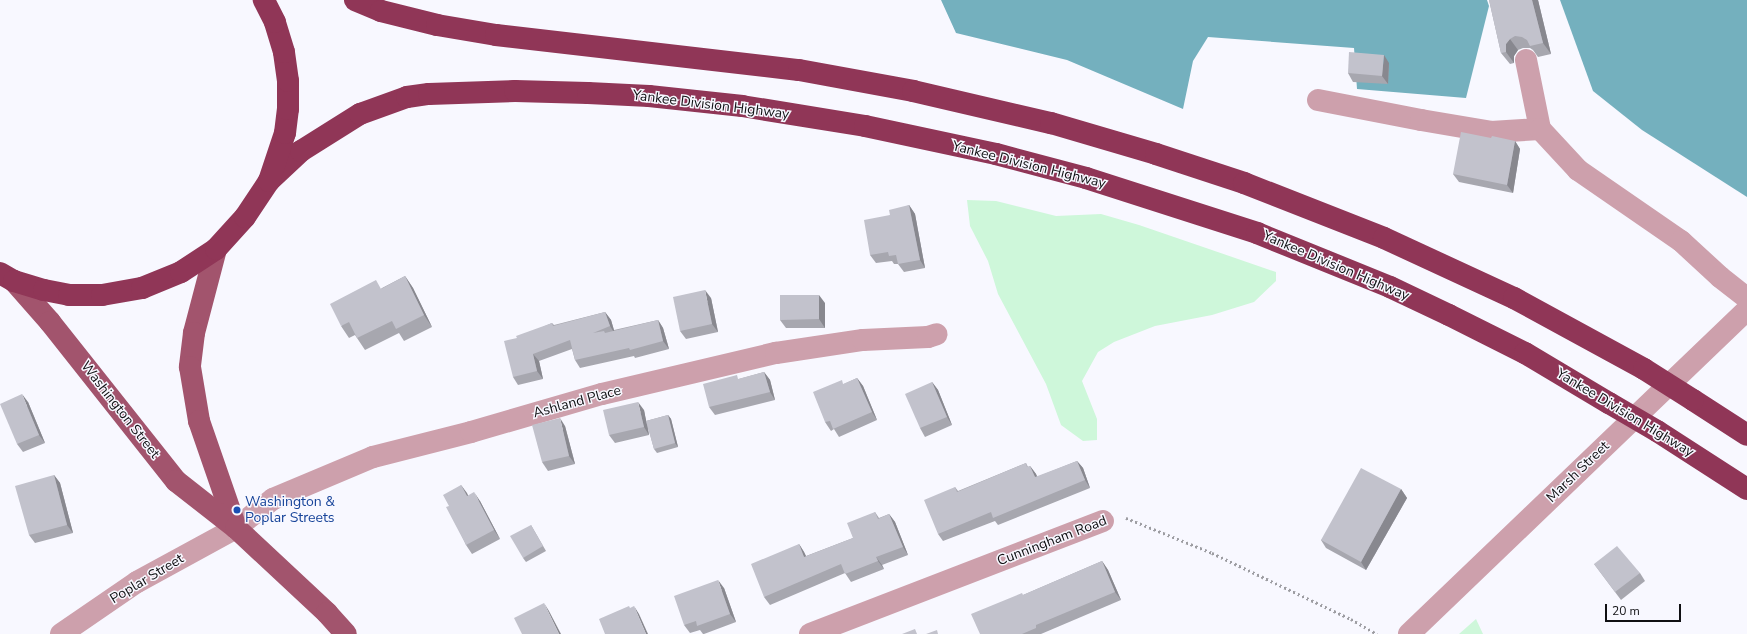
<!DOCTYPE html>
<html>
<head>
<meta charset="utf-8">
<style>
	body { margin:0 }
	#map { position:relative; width:1747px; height:634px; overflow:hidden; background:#f8f8ff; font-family:"Nunito Sans",sans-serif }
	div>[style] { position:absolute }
	.green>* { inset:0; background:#cef7da }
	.water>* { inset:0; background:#74b0be }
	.path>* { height:2.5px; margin-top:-1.25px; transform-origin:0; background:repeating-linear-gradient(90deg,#9d9da2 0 2px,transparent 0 5px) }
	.minor>* { height:22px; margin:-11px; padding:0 11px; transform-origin:11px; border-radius:11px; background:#cda0ac }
	.major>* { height:22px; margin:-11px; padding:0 11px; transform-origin:11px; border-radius:11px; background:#a2546d }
	.highway>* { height:22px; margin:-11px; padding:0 11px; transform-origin:11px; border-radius:11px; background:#903657 }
	.highway-bridge>* { height:22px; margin:-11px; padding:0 11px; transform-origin:11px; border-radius:11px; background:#903657 }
	.wall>* { inset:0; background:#a7a7af }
	.shaded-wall>* { inset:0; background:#88888f }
	.building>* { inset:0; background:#c2c2cc }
	.dots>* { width:11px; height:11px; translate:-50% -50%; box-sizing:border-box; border:2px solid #f8f8ff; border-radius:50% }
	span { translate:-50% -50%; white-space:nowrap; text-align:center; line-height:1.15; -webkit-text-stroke:3px #f8f8ff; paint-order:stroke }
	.street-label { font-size:14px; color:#101013 }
	.transit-label { font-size:14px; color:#164399 }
	.left { translate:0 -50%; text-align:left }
	.scale { position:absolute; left:1605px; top:604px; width:76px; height:18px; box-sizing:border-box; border:2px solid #101013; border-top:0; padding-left:5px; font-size:12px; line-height:14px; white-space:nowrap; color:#101013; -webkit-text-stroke:3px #f8f8ff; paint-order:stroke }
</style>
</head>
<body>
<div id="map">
	<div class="green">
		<div style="clip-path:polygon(967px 200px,996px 201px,1056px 216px,1101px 214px,1139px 225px,1276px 272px,1276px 281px,1254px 302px,1212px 315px,1155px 326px,1114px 342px,1098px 352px,1082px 381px,1097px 419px,1097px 440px,1083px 441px,1061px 425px,1046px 384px,998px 294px,988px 261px,970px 226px)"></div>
		<div style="clip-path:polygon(1476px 619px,1483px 634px,1459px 634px)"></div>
	</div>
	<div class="water">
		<div style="clip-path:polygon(941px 0,1487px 0,1489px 6px,1466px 98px,1357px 89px,1354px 48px,1208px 37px,1193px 61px,1183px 109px,1067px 60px,956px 33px)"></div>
		<div style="clip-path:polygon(1560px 0,1747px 0,1747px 197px,1642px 130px,1593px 91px)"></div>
	</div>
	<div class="path">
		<div style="left:1126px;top:518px;width:93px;rotate:22.1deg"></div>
		<div style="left:1212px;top:553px;width:154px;rotate:25.4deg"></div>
		<div style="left:1351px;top:619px;width:30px;rotate:30deg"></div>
	</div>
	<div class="minor">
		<div style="left:1526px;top:60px;width:70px;rotate:78.5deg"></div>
		<div style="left:1318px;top:100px;width:105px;rotate:11deg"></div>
		<div style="left:1421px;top:120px;width:71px;rotate:9.7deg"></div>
		<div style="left:1491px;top:132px;width:49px;rotate:-3.5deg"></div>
		<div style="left:1540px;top:129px;width:56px;rotate:47.2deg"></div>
		<div style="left:1578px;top:170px;width:125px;rotate:34.6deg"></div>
		<div style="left:1681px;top:241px;width:53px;rotate:42.7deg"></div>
		<div style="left:1720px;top:277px;width:34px;rotate:38deg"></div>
		<div style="left:61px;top:634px;width:92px;rotate:-34.4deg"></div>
		<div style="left:137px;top:582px;width:113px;rotate:-28.6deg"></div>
		<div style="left:236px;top:528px;width:47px;rotate:-38.1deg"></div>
		<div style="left:273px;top:499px;width:108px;rotate:-22.8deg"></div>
		<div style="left:373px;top:457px;width:101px;rotate:-14.3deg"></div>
		<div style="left:471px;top:432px;width:136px;rotate:-16.2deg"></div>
		<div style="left:602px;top:394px;width:179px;rotate:-13.3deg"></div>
		<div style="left:776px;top:353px;width:88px;rotate:-8.5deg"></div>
		<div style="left:863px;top:340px;width:65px;rotate:-2.6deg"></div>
		<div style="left:928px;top:337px;width:9px;rotate:-18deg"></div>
		<div style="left:810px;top:634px;width:314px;rotate:-21.1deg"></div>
		<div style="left:1409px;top:634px;width:468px;rotate:-43.8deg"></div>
	</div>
	<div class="major">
		<div style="left:216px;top:249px;width:87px;rotate:104.7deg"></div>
		<div style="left:194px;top:333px;width:34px;rotate:97deg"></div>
		<div style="left:190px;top:367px;width:55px;rotate:80.5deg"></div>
		<div style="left:199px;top:421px;width:113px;rotate:70.9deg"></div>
		<div style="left:14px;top:281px;width:55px;rotate:48.7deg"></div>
		<div style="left:50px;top:322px;width:203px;rotate:51.6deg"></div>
		<div style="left:176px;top:481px;width:76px;rotate:38.1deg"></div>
		<div style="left:236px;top:528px;width:125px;rotate:43deg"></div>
		<div style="left:327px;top:613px;width:28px;rotate:48deg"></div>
	</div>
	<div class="highway">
		<div style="left:355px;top:0;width:28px;rotate:23deg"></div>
		<div style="left:381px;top:11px;width:58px;rotate:14deg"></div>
		<div style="left:437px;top:25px;width:60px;rotate:9.6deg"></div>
		<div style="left:496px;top:35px;width:305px;rotate:6.6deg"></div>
		<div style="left:799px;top:70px;width:116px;rotate:10.4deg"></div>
		<div style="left:913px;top:91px;width:142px;rotate:13.1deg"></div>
		<div style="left:1051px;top:123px;width:109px;rotate:16.4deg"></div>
		<div style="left:1156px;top:154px;width:93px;rotate:18.2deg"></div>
		<div style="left:1244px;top:183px;width:150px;rotate:21.4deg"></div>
		<div style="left:1384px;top:238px;width:143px;rotate:24.8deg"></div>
		<div style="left:1514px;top:298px;width:148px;rotate:28.6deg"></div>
		<div style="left:269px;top:181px;width:44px;rotate:-43.2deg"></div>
		<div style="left:301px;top:151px;width:70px;rotate:-32.1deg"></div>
		<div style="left:360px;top:114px;width:50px;rotate:-19.9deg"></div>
		<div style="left:407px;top:97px;width:22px;rotate:-8deg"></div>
		<div style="left:429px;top:94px;width:86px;rotate:-2deg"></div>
		<div style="left:515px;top:91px;width:73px;rotate:1.6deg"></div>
		<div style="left:588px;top:93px;width:61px;rotate:2.8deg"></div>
		<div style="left:649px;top:96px;width:94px;rotate:6.1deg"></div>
		<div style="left:742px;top:106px;width:125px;rotate:9.2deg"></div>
		<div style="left:865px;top:126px;width:134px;rotate:12.1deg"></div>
		<div style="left:996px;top:154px;width:93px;rotate:14.9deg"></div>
		<div style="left:1086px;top:178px;width:180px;rotate:17.8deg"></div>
		<div style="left:1257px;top:233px;width:144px;rotate:22.1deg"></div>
		<div style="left:1390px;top:287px;width:65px;rotate:25.4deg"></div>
		<div style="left:1449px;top:315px;width:85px;rotate:26.6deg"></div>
		<div style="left:1525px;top:353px;width:98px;rotate:30.8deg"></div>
		<div style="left:0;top:273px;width:16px;rotate:30deg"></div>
		<div style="left:14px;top:281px;width:31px;rotate:17deg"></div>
		<div style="left:44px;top:290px;width:25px;rotate:11deg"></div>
		<div style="left:69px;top:295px;width:33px"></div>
		<div style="left:102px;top:295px;width:41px;rotate:-9.9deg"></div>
		<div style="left:142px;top:288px;width:42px;rotate:-22.3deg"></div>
		<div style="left:181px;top:272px;width:42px;rotate:-33.3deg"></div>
		<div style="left:216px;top:249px;width:43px;rotate:-47.8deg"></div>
		<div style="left:245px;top:217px;width:43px;rotate:-56.3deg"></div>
		<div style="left:269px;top:181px;width:51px;rotate:-71.6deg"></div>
		<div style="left:285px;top:133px;width:24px;rotate:-83deg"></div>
		<div style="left:288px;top:109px;width:28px;rotate:-90deg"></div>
		<div style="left:288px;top:81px;width:29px;rotate:-98deg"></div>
		<div style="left:284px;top:52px;width:31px;rotate:-107deg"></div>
		<div style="left:275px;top:22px;width:25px;rotate:-117deg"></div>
		<div style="left:1693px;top:400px;width:64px;rotate:32.9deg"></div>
		<div style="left:1657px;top:431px;width:107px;rotate:32.8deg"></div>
	</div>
	<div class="highway-bridge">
		<div style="left:1644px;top:369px;width:58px;rotate:32.3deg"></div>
		<div style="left:1609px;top:403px;width:56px;rotate:30.3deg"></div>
	</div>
	<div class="wall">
		<div style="clip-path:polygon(1489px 0,1538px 0,1551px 54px,1538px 57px,1533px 50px,1530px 48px,1523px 48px,1518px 50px,1514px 56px,1514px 63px,1510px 64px,1501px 53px)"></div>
		<div style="clip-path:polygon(1389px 63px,1388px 84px,1353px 82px,1348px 73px)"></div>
		<div style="clip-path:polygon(1515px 141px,1520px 149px,1513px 193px,1459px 182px,1453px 174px)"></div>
		<div style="clip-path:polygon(909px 205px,915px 214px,925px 268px,904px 272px,898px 264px,894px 264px,892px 261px,876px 263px,870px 255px,890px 215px)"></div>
		<div style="clip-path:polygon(405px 276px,413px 288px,432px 327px,404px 341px,399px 333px,365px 350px,355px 335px,349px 338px,341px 326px,382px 288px)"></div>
		<div style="clip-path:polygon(711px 298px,718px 332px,686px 339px,680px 331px)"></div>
		<div style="clip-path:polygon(825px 303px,825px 328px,786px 328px,780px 320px)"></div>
		<div style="clip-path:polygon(605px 312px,611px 320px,614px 330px,658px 320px,663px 328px,669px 349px,635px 358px,634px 356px,580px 368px,575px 360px,572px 349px,539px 361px,543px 379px,518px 385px,513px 377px,517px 338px,552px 323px,554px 325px)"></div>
		<div style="clip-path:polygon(764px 372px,770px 380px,775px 400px,715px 415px,709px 407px,739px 379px)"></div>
		<div style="clip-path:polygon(857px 378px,863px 386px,877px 420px,839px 437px,834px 429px,831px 431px,825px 422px,844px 384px)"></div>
		<div style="clip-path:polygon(932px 382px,938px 390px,952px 425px,925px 437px,920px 428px)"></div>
		<div style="clip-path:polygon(28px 402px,45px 443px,23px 452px,17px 444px)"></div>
		<div style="clip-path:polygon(644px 410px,646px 421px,668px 415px,671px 419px,678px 447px,657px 453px,654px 449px,648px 427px,649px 435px,615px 443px,609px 435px)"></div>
		<div style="clip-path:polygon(565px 426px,575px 464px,548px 471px,542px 462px)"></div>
		<div style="clip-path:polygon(1077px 461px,1083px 468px,1090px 488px,998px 525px,995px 521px,943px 541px,938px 534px,955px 487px,958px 491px,1026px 463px,1028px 467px,1030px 466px,1036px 474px,1037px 477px)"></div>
		<div style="clip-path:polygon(54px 475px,60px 483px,73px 533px,35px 543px,29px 535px)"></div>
		<div style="clip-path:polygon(461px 485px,468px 496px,480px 501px,500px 539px,472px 554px,466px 545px,449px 506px)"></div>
		<div style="clip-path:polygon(1401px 489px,1407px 498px,1366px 570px,1326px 548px,1321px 540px)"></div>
		<div style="clip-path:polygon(875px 512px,879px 518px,889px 514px,895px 522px,908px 555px,882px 565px,884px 569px,851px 582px,845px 573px,770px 605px,764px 597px,799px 544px,804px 552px,806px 556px,853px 538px)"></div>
		<div style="clip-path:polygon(531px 525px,546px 551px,526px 562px,523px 558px)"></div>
		<div style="clip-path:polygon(1102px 561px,1108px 570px,1121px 600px,1041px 634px,980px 634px,1023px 595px)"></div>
		<div style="clip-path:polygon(1594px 564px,1640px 573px,1645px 581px,1621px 600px)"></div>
		<div style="clip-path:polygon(724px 588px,736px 622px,704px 634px,703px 634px,700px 630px,690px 633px,684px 625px)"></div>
	</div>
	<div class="shaded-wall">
		<div style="clip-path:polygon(1532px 0,1538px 0,1551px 54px,1543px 43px)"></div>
		<div style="clip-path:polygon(1510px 39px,1518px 50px,1514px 56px,1514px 63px,1506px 52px,1506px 44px)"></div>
		<div style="clip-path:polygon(1384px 55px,1389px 63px,1388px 84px,1382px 76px)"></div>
		<div style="clip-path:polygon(1515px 141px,1520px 149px,1513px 193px,1507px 185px)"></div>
		<div style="clip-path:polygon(909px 205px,915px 214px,925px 268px,920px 260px)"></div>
		<div style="clip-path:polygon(405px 276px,413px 288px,432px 327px,424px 315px)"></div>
		<div style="clip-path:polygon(705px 290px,711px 298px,718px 332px,712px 324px)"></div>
		<div style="clip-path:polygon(819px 295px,825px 303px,825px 328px,819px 319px)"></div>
		<div style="clip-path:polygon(605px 312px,611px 320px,615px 334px,610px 326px)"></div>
		<div style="clip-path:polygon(658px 320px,663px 328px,669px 349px,663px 341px)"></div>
		<div style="clip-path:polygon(533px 354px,539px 361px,543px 379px,537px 371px)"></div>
		<div style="clip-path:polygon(764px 372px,770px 380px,775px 400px,770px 392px)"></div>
		<div style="clip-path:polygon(857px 378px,863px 386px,877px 420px,872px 412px)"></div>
		<div style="clip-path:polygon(932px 382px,938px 390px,952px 425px,947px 417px)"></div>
		<div style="clip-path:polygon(22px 394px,28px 402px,45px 443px,39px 435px)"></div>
		<div style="clip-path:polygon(638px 402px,644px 410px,649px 435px,644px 427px)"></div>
		<div style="clip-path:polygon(668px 415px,671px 419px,678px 447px,675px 443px)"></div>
		<div style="clip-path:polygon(560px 418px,565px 426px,575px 464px,569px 456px)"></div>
		<div style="clip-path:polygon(1077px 461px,1083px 468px,1090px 488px,1085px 480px)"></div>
		<div style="clip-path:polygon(1030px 466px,1036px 474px,1041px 485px,1035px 477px)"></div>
		<div style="clip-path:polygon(54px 475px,60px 483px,73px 533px,67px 525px)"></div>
		<div style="clip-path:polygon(461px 485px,467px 493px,472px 504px,467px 496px)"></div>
		<div style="clip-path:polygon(1401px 489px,1407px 498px,1366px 570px,1361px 562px)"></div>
		<div style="clip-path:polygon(474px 492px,480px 501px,500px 539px,494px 530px)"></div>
		<div style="clip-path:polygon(889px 514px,895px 522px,908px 555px,903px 547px)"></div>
		<div style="clip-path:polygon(799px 544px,804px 552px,810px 565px,804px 557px)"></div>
		<div style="clip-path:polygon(876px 557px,882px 565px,884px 569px,878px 561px)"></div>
		<div style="clip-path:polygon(1102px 561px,1108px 570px,1121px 600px,1115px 592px)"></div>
		<div style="clip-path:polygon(718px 580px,724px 588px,736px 622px,730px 614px)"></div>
		<div style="clip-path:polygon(544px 603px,549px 611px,561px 634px,559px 634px)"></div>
		<div style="clip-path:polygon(634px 606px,639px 614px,648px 634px,646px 634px)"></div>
	</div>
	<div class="building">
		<div style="clip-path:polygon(1489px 0,1532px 0,1543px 43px,1530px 46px,1527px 40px,1522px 37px,1515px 36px,1510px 39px,1506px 44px,1506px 52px,1501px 53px)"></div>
		<div style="clip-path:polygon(1349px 52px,1384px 55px,1382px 76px,1348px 73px)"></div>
		<div style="clip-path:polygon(1461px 132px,1491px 138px,1492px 136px,1515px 141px,1507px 185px,1453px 174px)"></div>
		<div style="clip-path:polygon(909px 205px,920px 260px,898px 264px,896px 255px,889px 256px,888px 252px,870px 255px,864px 220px,890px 215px,889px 210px)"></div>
		<div style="clip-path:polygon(405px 276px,424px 315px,396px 329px,392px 321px,357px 338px,349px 322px,341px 326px,330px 304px,376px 280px,381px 289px)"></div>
		<div style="clip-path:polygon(705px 290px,712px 324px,680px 331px,673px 297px)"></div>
		<div style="clip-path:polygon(780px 295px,819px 295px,819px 319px,780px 320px)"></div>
		<div style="clip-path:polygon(605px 312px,610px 326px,593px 333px,604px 331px,605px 333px,658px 320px,663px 341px,630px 350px,629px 348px,575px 360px,570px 340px,533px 354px,537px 371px,513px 377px,504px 341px,517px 338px,516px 336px,552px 323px,553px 326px)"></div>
		<div style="clip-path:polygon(764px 372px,770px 392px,709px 407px,703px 384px,737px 375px,738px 379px)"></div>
		<div style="clip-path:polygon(857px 378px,872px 412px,833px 429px,830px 421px,825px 422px,813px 392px,842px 380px,843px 384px)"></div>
		<div style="clip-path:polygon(932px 382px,947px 417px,920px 428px,905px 394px)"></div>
		<div style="clip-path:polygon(22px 394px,39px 435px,17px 444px,0 404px)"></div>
		<div style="clip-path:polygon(638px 402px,644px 427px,609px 435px,603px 410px)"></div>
		<div style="clip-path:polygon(668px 415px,675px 443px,654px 449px,646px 421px)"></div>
		<div style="clip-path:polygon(560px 418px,569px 456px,542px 462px,532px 425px)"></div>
		<div style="clip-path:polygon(1077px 461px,1085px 480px,993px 518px,991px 512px,938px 534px,924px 500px,955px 487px,957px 492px,1026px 463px,1027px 467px,1030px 466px,1035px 477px)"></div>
		<div style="clip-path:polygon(1361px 468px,1401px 489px,1361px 562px,1321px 540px)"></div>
		<div style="clip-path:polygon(54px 475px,67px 525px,29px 535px,15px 486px)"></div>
		<div style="clip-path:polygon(461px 485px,467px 496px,474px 492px,494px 530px,466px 545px,446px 507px,449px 506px,443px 495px)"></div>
		<div style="clip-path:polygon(875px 512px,878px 519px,889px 514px,903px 547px,876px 557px,878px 561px,845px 574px,841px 564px,764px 597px,751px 564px,799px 544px,804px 557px,853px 538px,847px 523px)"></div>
		<div style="clip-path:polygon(531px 525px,543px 546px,523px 558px,510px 536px)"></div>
		<div style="clip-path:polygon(1617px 546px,1640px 573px,1615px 592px,1594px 564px)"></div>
		<div style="clip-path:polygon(1102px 561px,1115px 592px,1036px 625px,1036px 628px,1022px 634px,980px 634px,971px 614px,1022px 593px,1023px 595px)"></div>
		<div style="clip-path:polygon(718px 580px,730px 614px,697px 626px,696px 621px,684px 625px,674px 596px)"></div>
		<div style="clip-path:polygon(544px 603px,559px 634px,522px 634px,514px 618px)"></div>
		<div style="clip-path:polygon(629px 606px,630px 608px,634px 606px,646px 634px,605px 634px,599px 619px)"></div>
		<div style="clip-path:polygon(915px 629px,917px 634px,902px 634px)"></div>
		<div style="clip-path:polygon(937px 630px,938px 634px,926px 634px)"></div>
	</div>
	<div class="dots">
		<div style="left:237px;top:510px;background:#1a4fb4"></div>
	</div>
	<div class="street-label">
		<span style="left:711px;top:105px;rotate:7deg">Yankee Division Highway</span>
		<span style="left:1029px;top:165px;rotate:14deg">Yankee Division Highway</span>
		<span style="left:1336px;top:266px;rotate:23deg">Yankee Division Highway</span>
		<span style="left:577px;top:402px;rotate:-15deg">Ashland Place</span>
		<span style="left:120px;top:410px;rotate:52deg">Washington Street</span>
		<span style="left:1625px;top:413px;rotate:31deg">Yankee Division Highway</span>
		<span style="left:1578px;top:472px;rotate:-44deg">Marsh Street</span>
		<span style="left:1052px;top:541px;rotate:-21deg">Cunningham Road</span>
		<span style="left:147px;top:579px;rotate:-31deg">Poplar Street</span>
	</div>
	<div class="transit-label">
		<span class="left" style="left:245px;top:510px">Washington &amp;<br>Poplar Streets</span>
	</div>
	<div class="scale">20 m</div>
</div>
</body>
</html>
